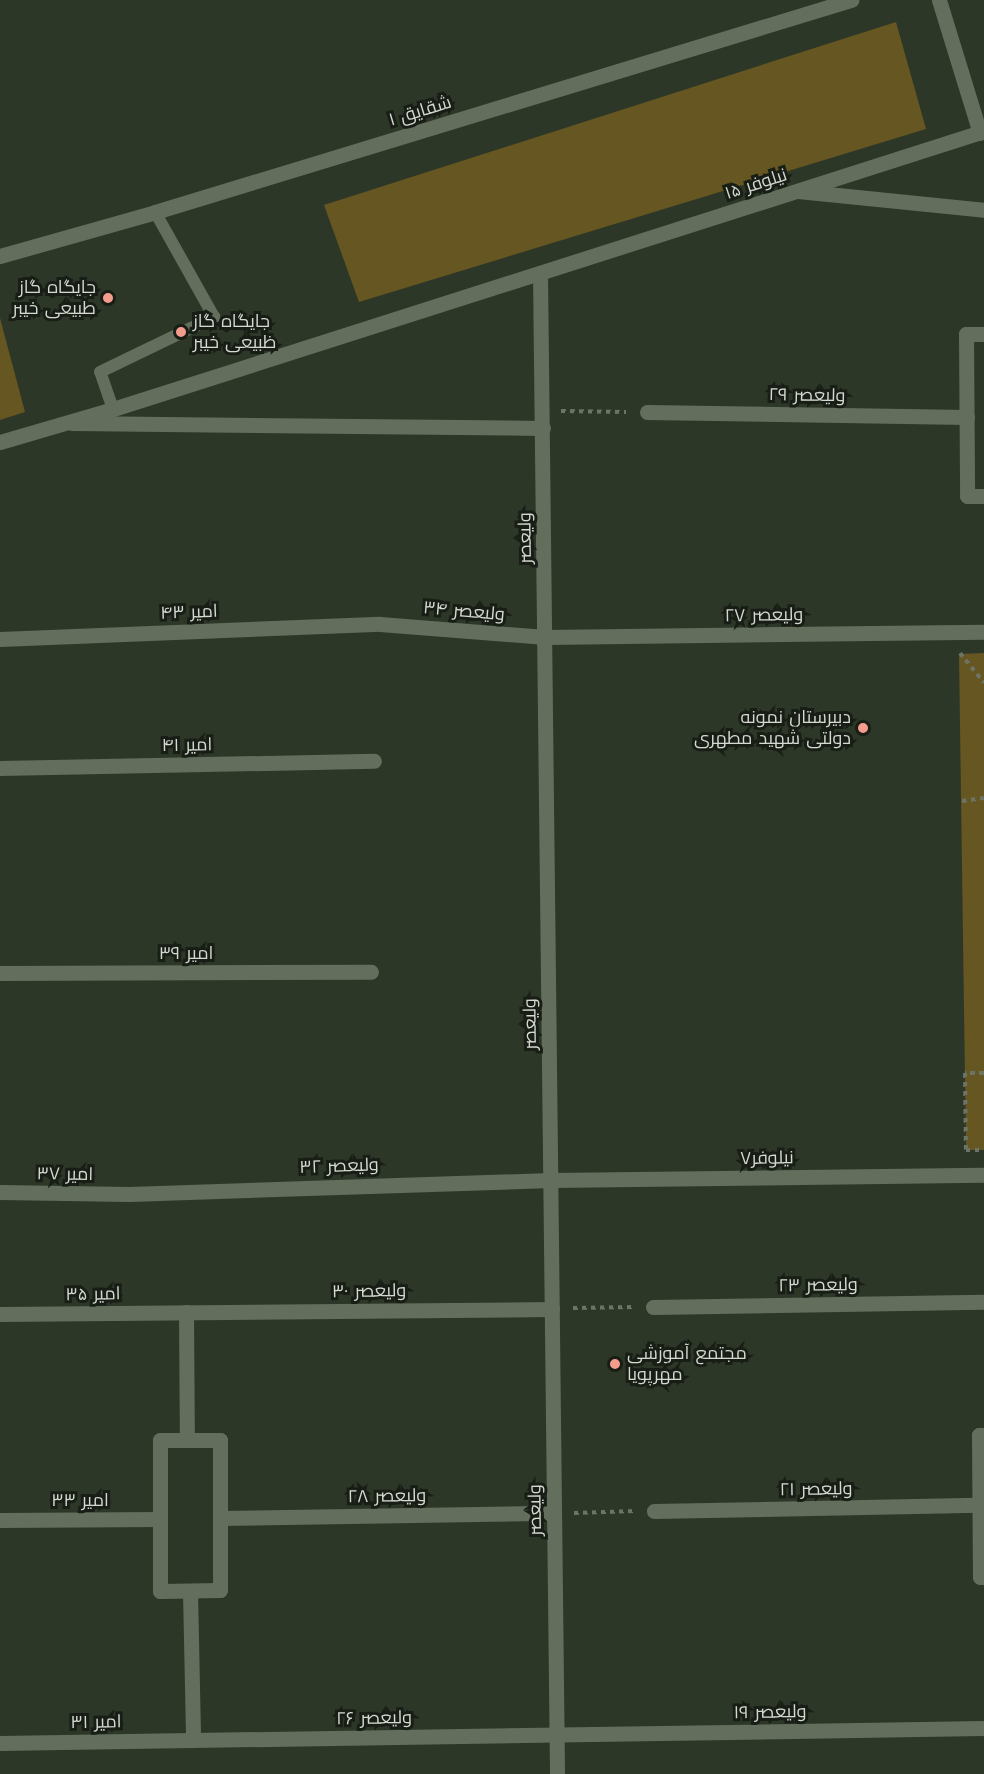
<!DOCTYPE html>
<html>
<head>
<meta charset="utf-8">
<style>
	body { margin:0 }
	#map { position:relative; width:984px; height:1774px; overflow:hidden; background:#2d3727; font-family:"Work Sans",Cairo,sans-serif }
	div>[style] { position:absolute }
	.green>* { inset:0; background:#655622 }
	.path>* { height:4px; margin-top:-2px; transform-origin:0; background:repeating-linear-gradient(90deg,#6c7467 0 4.5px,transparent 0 9px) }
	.service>* { height:12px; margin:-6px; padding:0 6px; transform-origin:6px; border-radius:6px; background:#636f5c }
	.minor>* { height:15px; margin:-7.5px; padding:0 7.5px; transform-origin:7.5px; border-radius:7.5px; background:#636f5c }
	.tertiary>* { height:15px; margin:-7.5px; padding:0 7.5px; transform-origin:7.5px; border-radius:7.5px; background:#636f5c }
	.dots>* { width:16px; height:16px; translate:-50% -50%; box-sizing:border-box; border:3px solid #181d16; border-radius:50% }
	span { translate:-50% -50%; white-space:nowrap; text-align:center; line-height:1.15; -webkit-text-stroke:6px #181d16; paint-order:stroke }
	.street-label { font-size:18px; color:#d4dad0 }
	.poi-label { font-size:18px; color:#d4dad0 }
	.right { translate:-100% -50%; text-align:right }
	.left { translate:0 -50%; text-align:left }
</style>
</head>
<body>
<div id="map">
	<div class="green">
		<div style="clip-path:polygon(896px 22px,926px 129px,359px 302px,324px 205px)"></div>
		<div style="clip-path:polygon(0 318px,25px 412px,0 420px)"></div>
		<div style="clip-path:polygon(984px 653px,984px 1150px,966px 1150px,959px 654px)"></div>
	</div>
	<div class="path">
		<div style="left:561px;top:411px;width:65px;rotate:0.9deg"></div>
		<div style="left:960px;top:653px;width:38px;rotate:51deg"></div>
		<div style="left:962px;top:801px;width:22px;rotate:-8deg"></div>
		<div style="left:984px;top:1073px;width:19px;rotate:180deg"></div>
		<div style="left:965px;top:1073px;width:77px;rotate:89.3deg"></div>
		<div style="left:966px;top:1150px;width:18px"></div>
		<div style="left:573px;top:1308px;width:61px;rotate:-0.9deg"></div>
		<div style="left:574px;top:1513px;width:61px;rotate:-1.9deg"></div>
	</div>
	<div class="service">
		<div style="left:113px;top:409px;width:39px;rotate:-109deg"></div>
		<div style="left:100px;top:372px;width:127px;rotate:-25.8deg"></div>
		<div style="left:214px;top:317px;width:120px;rotate:-119.3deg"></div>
	</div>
	<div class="minor">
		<div style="left:939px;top:0;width:139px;rotate:72.9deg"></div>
		<div style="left:798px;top:191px;width:187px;rotate:5.8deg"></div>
		<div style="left:0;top:256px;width:161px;rotate:-15.8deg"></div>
		<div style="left:155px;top:212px;width:728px;rotate:-16.94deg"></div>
		<div style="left:984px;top:334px;width:18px;rotate:180deg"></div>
		<div style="left:966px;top:334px;width:162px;rotate:89.6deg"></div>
		<div style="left:967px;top:496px;width:17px"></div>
		<div style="left:647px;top:412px;width:320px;rotate:0.9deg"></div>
		<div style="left:72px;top:423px;width:471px;rotate:0.6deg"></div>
		<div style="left:0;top:639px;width:380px;rotate:-2.3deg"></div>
		<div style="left:380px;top:624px;width:166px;rotate:4.5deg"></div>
		<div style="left:545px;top:637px;width:439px;rotate:-0.7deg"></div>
		<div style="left:0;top:768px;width:374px;rotate:-1.1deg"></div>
		<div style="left:0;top:973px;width:371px;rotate:-0.2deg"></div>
		<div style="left:0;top:1192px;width:129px;rotate:0.9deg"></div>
		<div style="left:129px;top:1194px;width:422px;rotate:-1.9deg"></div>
		<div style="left:551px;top:1180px;width:433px;rotate:-0.7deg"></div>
		<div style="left:653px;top:1307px;width:331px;rotate:-0.9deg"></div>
		<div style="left:186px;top:1312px;width:128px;rotate:89.6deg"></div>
		<div style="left:0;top:1314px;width:552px;rotate:-0.52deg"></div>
		<div style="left:984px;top:1435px;width:5px;rotate:180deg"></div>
		<div style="left:979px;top:1435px;width:142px;rotate:89.6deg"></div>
		<div style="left:980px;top:1577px;width:4px"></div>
		<div style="left:160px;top:1440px;width:60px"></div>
		<div style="left:220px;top:1440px;width:150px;rotate:90deg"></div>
		<div style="left:220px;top:1590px;width:60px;rotate:179deg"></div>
		<div style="left:160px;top:1591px;width:151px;rotate:-90deg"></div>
		<div style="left:654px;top:1511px;width:325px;rotate:-1.1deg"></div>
		<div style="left:220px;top:1518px;width:334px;rotate:-0.9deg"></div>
		<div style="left:0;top:1520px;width:160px;rotate:-0.4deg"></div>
		<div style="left:190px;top:1591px;width:149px;rotate:88.8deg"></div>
		<div style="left:0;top:1743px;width:984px;rotate:-0.87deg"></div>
	</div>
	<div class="tertiary">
		<div style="left:540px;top:273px;width:1501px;rotate:89.35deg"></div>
		<div style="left:0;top:442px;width:118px;rotate:-16.3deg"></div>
		<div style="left:113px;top:409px;width:914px;rotate:-17.7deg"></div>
	</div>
	<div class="dots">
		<div style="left:108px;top:298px;background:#f59d8d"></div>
		<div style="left:181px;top:332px;background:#f59d8d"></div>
		<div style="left:863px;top:728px;background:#f59d8d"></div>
		<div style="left:615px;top:1364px;background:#f59d8d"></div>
	</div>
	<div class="street-label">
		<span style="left:420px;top:111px;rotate:-17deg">شقایق ۱</span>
		<span style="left:756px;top:184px;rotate:-18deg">نیلوفر ۱۵</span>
		<span style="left:807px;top:395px;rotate:1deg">ولیعصر ۲۹</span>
		<span style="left:525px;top:538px;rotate:-91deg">ولیعصر</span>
		<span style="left:464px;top:611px;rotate:5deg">ولیعصر ۳۴</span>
		<span style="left:189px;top:612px;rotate:-2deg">امیر ۴۳</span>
		<span style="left:764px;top:615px;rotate:-1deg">ولیعصر ۲۷</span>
		<span style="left:187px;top:745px;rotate:-1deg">امیر ۴۱</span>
		<span style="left:186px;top:953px">امیر ۳۹</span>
		<span style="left:530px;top:1024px;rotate:-91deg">ولیعصر</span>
		<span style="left:767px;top:1158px;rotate:-1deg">نیلوفر۷</span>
		<span style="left:339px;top:1166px;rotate:-2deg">ولیعصر ۳۲</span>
		<span style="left:65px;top:1174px;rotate:1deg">امیر ۳۷</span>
		<span style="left:818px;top:1285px;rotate:-1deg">ولیعصر ۲۳</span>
		<span style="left:369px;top:1291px;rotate:-1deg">ولیعصر ۳۰</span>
		<span style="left:93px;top:1294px;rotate:-1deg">امیر ۳۵</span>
		<span style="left:816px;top:1489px;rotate:-1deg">ولیعصر ۲۱</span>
		<span style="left:387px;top:1496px;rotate:-1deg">ولیعصر ۲۸</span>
		<span style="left:80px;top:1500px">امیر ۳۳</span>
		<span style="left:535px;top:1510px;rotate:-91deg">ولیعصر</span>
		<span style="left:770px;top:1712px;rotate:-1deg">ولیعصر ۱۹</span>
		<span style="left:374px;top:1718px;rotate:-1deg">ولیعصر ۲۶</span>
		<span style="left:96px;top:1722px;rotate:-1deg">امیر ۳۱</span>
	</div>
	<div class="poi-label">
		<span class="right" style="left:96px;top:298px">جایگاه گاز<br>طبیعی خیبر</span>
		<span class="left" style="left:193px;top:332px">جایگاه گاز<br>ظبیعی خیبر</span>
		<span class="right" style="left:851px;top:728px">دبیرستان نمونه<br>دولتی شهید مطهری</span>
		<span class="left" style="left:627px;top:1364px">مجتمع آموزشی<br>مهرپویا</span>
	</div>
</div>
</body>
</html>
